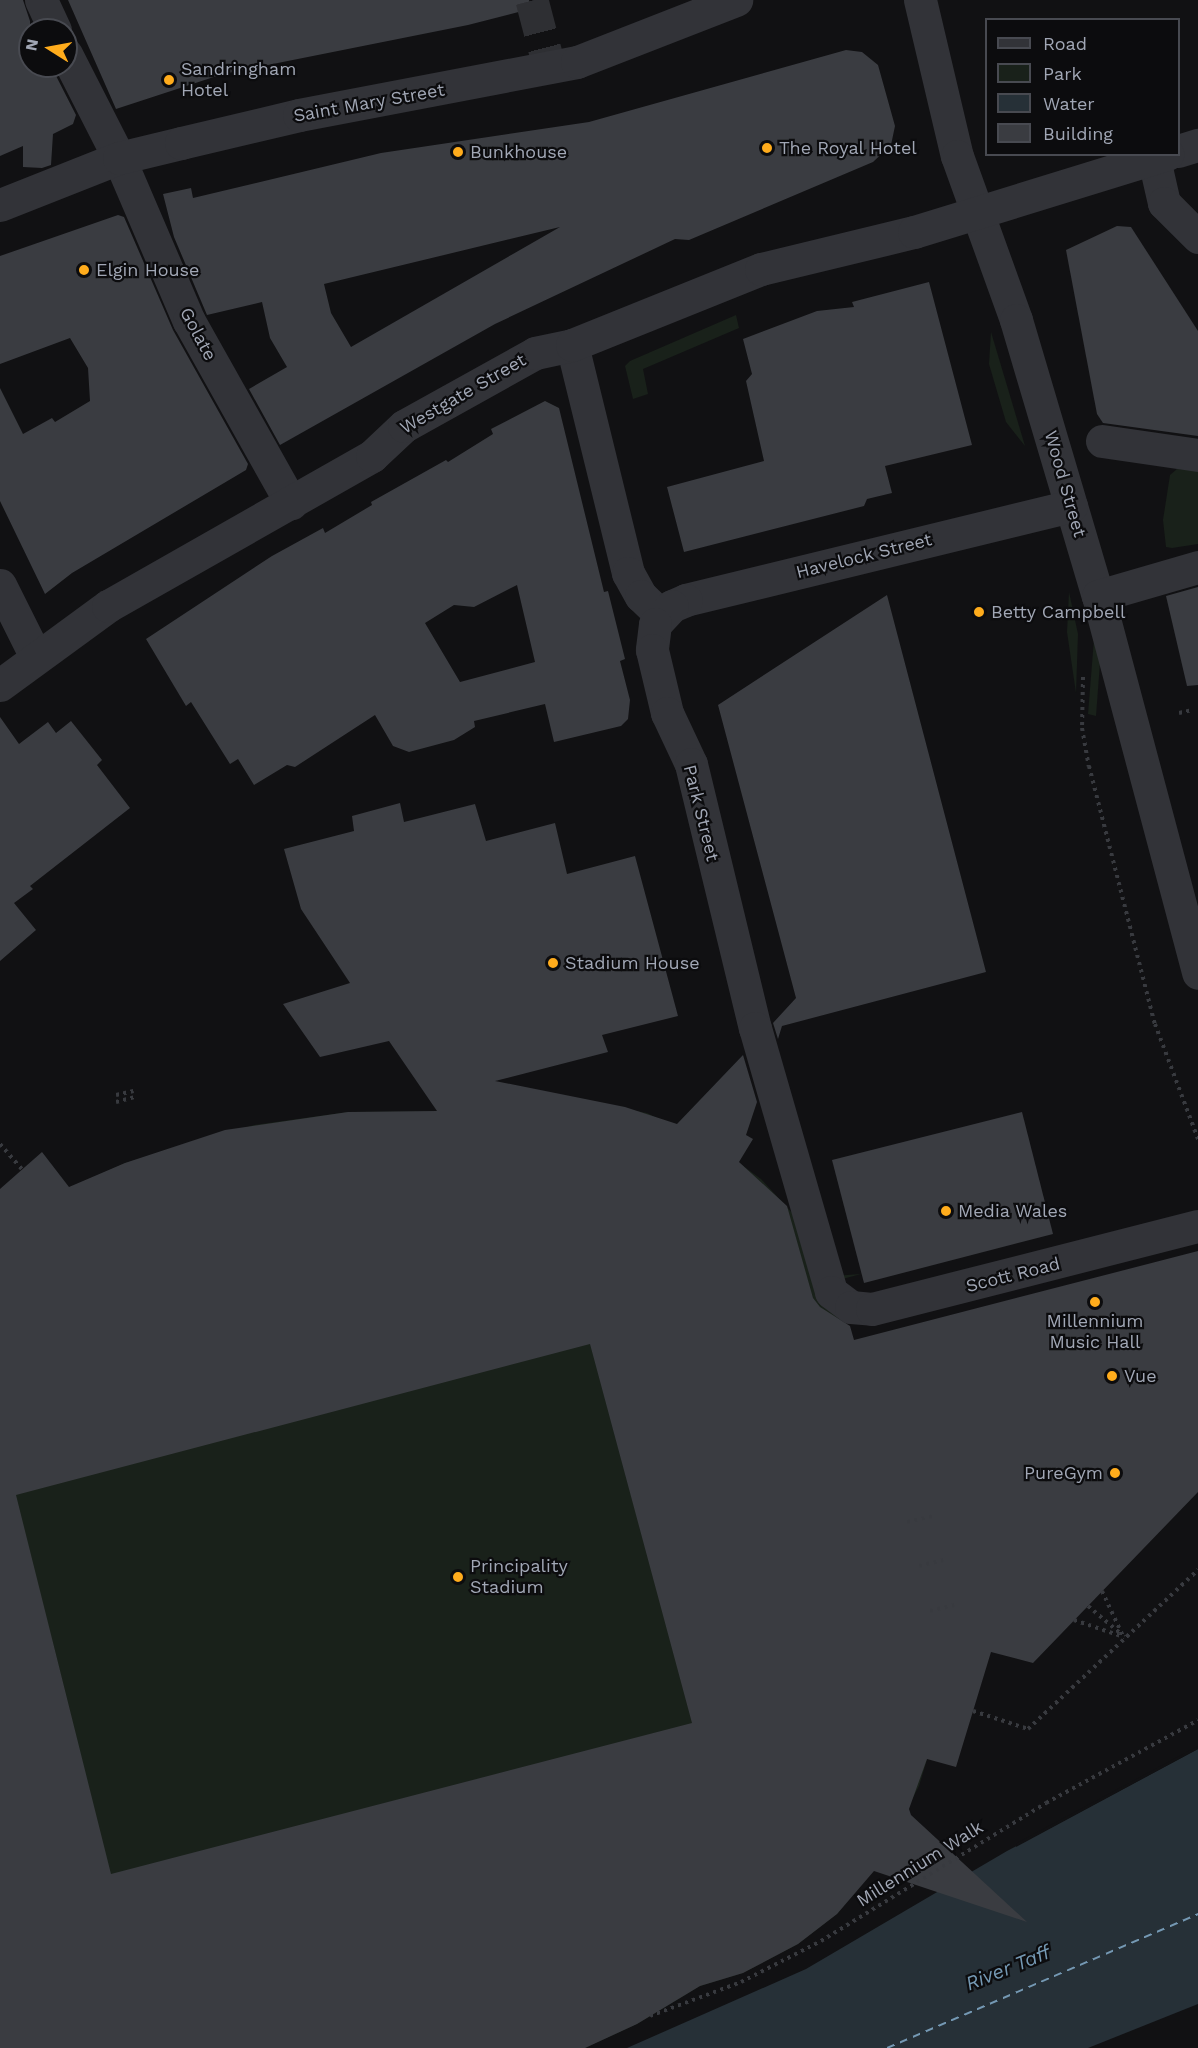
<!DOCTYPE html>
<html>
<head>
<meta charset="utf-8">
<style>
	body { margin:0 }
	#map { position:relative; width:1198px; height:2048px; overflow:hidden; background:#111113; font-family:"Work Sans",sans-serif }
	div>[style] { position:absolute }
	.green>* { inset:0; background:#19211a }
	.water>* { inset:0; background:#263037 }
	.pier>* { inset:0; background:#111113 }
	.ferry>* { height:1.5px; margin-top:-0.75px; transform-origin:0; background:repeating-linear-gradient(90deg,#7498b3 0 8px,transparent 0 14px) }
	.building>* { inset:0; background:#3a3c41 }
	.minor-tunnel>* { height:33px; margin-top:-16.5px; transform-origin:0; background:repeating-linear-gradient(90deg,#2e2f33 0 33px,transparent 0 49px) }
	.path>* { height:4px; margin-top:-2px; transform-origin:0; background:repeating-linear-gradient(90deg,#383a3f 0 3px,transparent 0 7.5px) }
	.minor>* { height:33px; margin:-16.5px; padding:0 16.5px; transform-origin:16.5px; border-radius:16.5px; background:#323338 }
	.dots>* { width:16px; height:16px; translate:-50% -50%; box-sizing:border-box; border:3px solid #0c0c0e; border-radius:50% }
	span { translate:-50% -50%; white-space:nowrap; text-align:center; line-height:1.15; -webkit-text-stroke:4.5px #0c0c0e; paint-order:stroke }
	.poi-label { font-size:18px; color:#a1a7b5 }
	.left { translate:0 -50%; text-align:left }
	.right { translate:-100% -50%; text-align:right }
	.street-label { font-size:18px; color:#a1a7b5 }
	.water-label { font-size:20px; color:#7498b3; font-style:italic }
	.legend { position:absolute; left:985px; top:18px; width:195px; height:138px; box-sizing:border-box; background:#0c0c0e; border:2px solid #484a51; margin:0; padding:8px 10px; list-style:none; font-size:18px; color:#a1a7b5 }
	.legend li { display:flex; align-items:center; gap:12px; height:30px }
	.legend b { width:30px; border:2px solid #484a51 }
	.north { position:absolute; left:18px; top:18px; width:60px; height:60px; box-sizing:border-box; background:#0c0c0e; border:2px solid #484a51; border-radius:50%; rotate:281deg; font-size:16px; font-weight:700; line-height:24px; text-align:center; color:#a1a7b5 }
	.north::after { content:''; display:block; margin:auto; width:21px; height:27px; background:#ffac1c; clip-path:polygon(50% 0,100% 100%,50% 72%,0 100%) }
</style>
</head>
<body>
<div id="map">
	<div class="green">
		<div style="clip-path:polygon(736px 315px,739px 328px,643px 369px,648px 394px,633px 399px,625px 366px,630px 361px)"></div>
		<div style="clip-path:polygon(991px 332px,1025px 446px,1006px 422px,989px 364px)"></div>
		<div style="clip-path:polygon(1177px 469px,1198px 470px,1198px 544px,1172px 548px,1166px 547px,1163px 520px,1170px 475px)"></div>
		<div style="clip-path:polygon(1069px 592px,1078px 634px,1076px 693px,1067px 632px)"></div>
		<div style="clip-path:polygon(1094px 639px,1100px 663px,1096px 716px,1088px 714px)"></div>
		<div style="clip-path:polygon(573px 1099px,647px 1113px,724px 1152px,761px 1179px,795px 1216px,833px 1276px,861px 1274px,835px 1281px,911px 1559px,929px 1753px,919px 1786px,880px 1861px,837px 1914px,798px 1944px,743px 1973px,700px 1986px,637px 2024px,585px 2048px,0 2048px,0 1227px,48px 1198px,125px 1163px,254px 1125px,348px 1112px,467px 1111px)"></div>
	</div>
	<div class="water">
		<div style="clip-path:polygon(1198px 1749px,1198px 2004px,1088px 2048px,627px 2048px,806px 1969px,1007px 1851px)"></div>
	</div>
	<div class="pier">
		<div style="clip-path:polygon(1198px 1746px,1198px 1749px,1016px 1847px,1017px 1843px)"></div>
	</div>
	<div class="ferry">
		<div style="left:887px;top:2048px;width:339px;rotate:-23.3deg"></div>
	</div>
	<div class="building">
		<div style="clip-path:polygon(0 0,23px 0,30px 21px,30px 66px,51px 66px,76px 115px,73px 124px,53px 134px,51px 165px,42px 168px,23px 167px,23px 146px,0 156px)"></div>
		<div style="clip-path:polygon(68px 0,529px 0,530px 9px,468px 25px,223px 74px,116px 109px)"></div>
		<div style="clip-path:polygon(evenodd,846px 50px,862px 52px,878px 65px,895px 126px,891px 145px,873px 162px,689px 240px,675px 239px,495px 324px,280px 445px,249px 389px,287px 367px,270px 338px,262px 302px,207px 315px,174px 237px,163px 194px,191px 188px,193px 198px,381px 153px,589px 122px,846px 50px,560px 227px,351px 347px,331px 313px,324px 284px,560px 227px)"></div>
		<div style="clip-path:polygon(118px 215px,124px 217px,173px 330px,248px 464px,246px 470px,72px 573px,45px 594px,0 501px,0 388px,23px 434px,52px 418px,55px 422px,90px 401px,88px 368px,70px 338px,0 364px,0 256px)"></div>
		<div style="clip-path:polygon(1117px 226px,1131px 227px,1198px 331px,1198px 436px,1103px 423px,1097px 414px,1066px 250px)"></div>
		<div style="clip-path:polygon(929px 282px,972px 445px,885px 466px,892px 493px,867px 499px,864px 506px,684px 552px,667px 487px,764px 461px,746px 381px,752px 374px,743px 339px,817px 311px,854px 307px,852px 302px)"></div>
		<div style="clip-path:polygon(evenodd,545px 401px,559px 408px,604px 592px,608px 591px,625px 659px,620px 661px,630px 700px,628px 719px,621px 726px,554px 742px,545px 704px,474px 721px,475px 727px,454px 740px,409px 752px,393px 746px,375px 715px,295px 767px,287px 765px,254px 785px,238px 759px,230px 764px,191px 702px,186px 706px,146px 639px,272px 556px,323px 528px,325px 533px,372px 505px,371px 502px,446px 460px,448px 462px,493px 434px,491px 429px,545px 401px,517px 585px,535px 662px,460px 682px,425px 623px,454px 605px,474px 607px,517px 585px)"></div>
		<div style="clip-path:polygon(1198px 587px,1198px 685px,1187px 686px,1166px 596px)"></div>
		<div style="clip-path:polygon(887px 595px,986px 972px,782px 1026px,778px 1039px,773px 1023px,796px 998px,718px 705px)"></div>
		<div style="clip-path:polygon(0 717px,19px 744px,48px 722px,56px 733px,71px 721px,102px 760px,97px 765px,130px 808px,30px 886px,33px 889px,14px 903px,36px 930px,0 961px)"></div>
		<div style="clip-path:polygon(evenodd,400px 803px,404px 822px,475px 804px,486px 841px,555px 823px,567px 874px,635px 856px,678px 1016px,602px 1035px,608px 1052px,495px 1081px,625px 1107px,677px 1124px,743px 1055px,757px 1102px,746px 1135px,753px 1139px,739px 1162px,787px 1206px,813px 1298px,820px 1307px,850px 1326px,854px 1340px,1198px 1251px,1198px 1492px,1033px 1663px,991px 1652px,956px 1767px,927px 1759px,909px 1809px,911px 1815px,1027px 1922px,874px 1871px,837px 1914px,798px 1944px,743px 1973px,700px 1986px,637px 2024px,585px 2048px,0 2048px,0 1189px,42px 1152px,69px 1187px,125px 1163px,225px 1130px,348px 1112px,437px 1111px,389px 1041px,320px 1057px,283px 1004px,350px 983px,301px 909px,284px 849px,354px 831px,352px 816px,400px 803px,590px 1344px,692px 1723px,111px 1874px,16px 1495px,590px 1344px)"></div>
		<div style="clip-path:polygon(1022px 1112px,1053px 1234px,864px 1283px,832px 1160px)"></div>
	</div>
	<div class="minor-tunnel">
		<div style="left:532px;top:0;width:71px;rotate:75.4deg"></div>
	</div>
	<div class="path">
		<div style="left:1083px;top:677px;width:51px;rotate:91.1deg"></div>
		<div style="left:1082px;top:728px;width:39px;rotate:80deg"></div>
		<div style="left:1089px;top:766px;width:266px;rotate:75.7deg"></div>
		<div style="left:1155px;top:1024px;width:123px;rotate:69.5deg"></div>
		<div style="left:1179px;top:713px;width:13px;rotate:-13deg"></div>
		<div style="left:116px;top:1095px;width:18px;rotate:-13deg"></div>
		<div style="left:116px;top:1102px;width:20px;rotate:-15deg"></div>
		<div style="left:0;top:1144px;width:33px;rotate:49deg"></div>
		<div style="left:907px;top:1522px;width:26px;rotate:-13deg"></div>
		<div style="left:919px;top:1566px;width:25px;rotate:-14deg"></div>
		<div style="left:1102px;top:1591px;width:50px;rotate:65deg"></div>
		<div style="left:1088px;top:1606px;width:43px;rotate:40.3deg"></div>
		<div style="left:930px;top:1611px;width:25px;rotate:-14deg"></div>
		<div style="left:1074px;top:1620px;width:53px;rotate:18.8deg"></div>
		<div style="left:973px;top:1711px;width:58px;rotate:18.1deg"></div>
		<div style="left:1028px;top:1729px;width:233px;rotate:-43.1deg"></div>
		<div style="left:650px;top:2016px;width:97px;rotate:-20.5deg"></div>
		<div style="left:741px;top:1982px;width:90px;rotate:-27.1deg"></div>
		<div style="left:821px;top:1941px;width:264px;rotate:-31.5deg"></div>
		<div style="left:1046px;top:1803px;width:173px;rotate:-28.6deg"></div>
	</div>
	<div class="minor">
		<div style="left:41px;top:0;width:33px;rotate:65deg"></div>
		<div style="left:920px;top:0;width:160px;rotate:76.7deg"></div>
		<div style="left:957px;top:156px;width:174px;rotate:70.2deg"></div>
		<div style="left:1016px;top:320px;width:288px;rotate:73.5deg"></div>
		<div style="left:1098px;top:596px;width:390px;rotate:75.1deg"></div>
		<div style="left:66px;top:54px;width:117px;rotate:63deg"></div>
		<div style="left:119px;top:158px;width:177px;rotate:66.8deg"></div>
		<div style="left:189px;top:321px;width:209px;rotate:60.7deg"></div>
		<div style="left:1178px;top:151px;width:21px;rotate:-17deg"></div>
		<div style="left:1154px;top:159px;width:45px;rotate:77.2deg"></div>
		<div style="left:1164px;top:203px;width:48px;rotate:45deg"></div>
		<div style="left:0;top:205px;width:128px;rotate:-21.6deg"></div>
		<div style="left:119px;top:158px;width:64px;rotate:-13.6deg"></div>
		<div style="left:181px;top:143px;width:121px;rotate:-13.3deg"></div>
		<div style="left:299px;top:115px;width:283px;rotate:-10.8deg"></div>
		<div style="left:577px;top:62px;width:171px;rotate:-21.3deg"></div>
		<div style="left:572px;top:345px;width:235px;rotate:76.2deg"></div>
		<div style="left:628px;top:573px;width:26px;rotate:61deg"></div>
		<div style="left:641px;top:596px;width:28px;rotate:44deg"></div>
		<div style="left:1102px;top:441px;width:97px;rotate:8.3deg"></div>
		<div style="left:1071px;top:506px;width:396px;rotate:166.3deg"></div>
		<div style="left:686px;top:600px;width:15px;rotate:157deg"></div>
		<div style="left:672px;top:606px;width:25px;rotate:133deg"></div>
		<div style="left:655px;top:624px;width:26px;rotate:97deg"></div>
		<div style="left:652px;top:650px;width:65px;rotate:76.6deg"></div>
		<div style="left:667px;top:713px;width:56px;rotate:64.8deg"></div>
		<div style="left:691px;top:764px;width:272px;rotate:76.4deg"></div>
		<div style="left:755px;top:1028px;width:275px;rotate:73.9deg"></div>
		<div style="left:831px;top:1292px;width:25px;rotate:37deg"></div>
		<div style="left:851px;top:1307px;width:21px;rotate:5deg"></div>
		<div style="left:872px;top:1309px;width:336px;rotate:-14.3deg"></div>
		<div style="left:0;top:585px;width:80px;rotate:63.4deg"></div>
		<div style="left:1098px;top:596px;width:104px;rotate:-16.2deg"></div>
		<div style="left:0;top:685px;width:134px;rotate:-36.2deg"></div>
		<div style="left:108px;top:606px;width:304px;rotate:-29.6deg"></div>
		<div style="left:372px;top:456px;width:44px;rotate:-43.2deg"></div>
		<div style="left:404px;top:426px;width:150px;rotate:-29.1deg"></div>
		<div style="left:535px;top:353px;width:38px;rotate:-12deg"></div>
		<div style="left:572px;top:345px;width:204px;rotate:-21.9deg"></div>
		<div style="left:761px;top:269px;width:157px;rotate:-13.6deg"></div>
		<div style="left:914px;top:232px;width:265px;rotate:-17.1deg"></div>
	</div>
	<div class="dots">
		<div style="left:169px;top:80px;background:#ffac1c"></div>
		<div style="left:767px;top:148px;background:#ffac1c"></div>
		<div style="left:458px;top:152px;background:#ffac1c"></div>
		<div style="left:84px;top:270px;background:#ffac1c"></div>
		<div style="left:979px;top:612px;background:#ffac1c"></div>
		<div style="left:553px;top:963px;background:#ffac1c"></div>
		<div style="left:946px;top:1211px;background:#ffac1c"></div>
		<div style="left:1095px;top:1302px;background:#ffac1c"></div>
		<div style="left:1112px;top:1376px;background:#ffac1c"></div>
		<div style="left:1115px;top:1473px;background:#ffac1c"></div>
		<div style="left:458px;top:1577px;background:#ffac1c"></div>
	</div>
	<div class="poi-label">
		<span class="left" style="left:181px;top:80px">Sandringham<br>Hotel</span>
		<span class="left" style="left:779px;top:148px">The Royal Hotel</span>
		<span class="left" style="left:470px;top:152px">Bunkhouse</span>
		<span class="left" style="left:96px;top:270px">Elgin House</span>
		<span class="left" style="left:991px;top:612px">Betty Campbell</span>
		<span class="left" style="left:565px;top:963px">Stadium House</span>
		<span class="left" style="left:958px;top:1211px">Media Wales</span>
		<span style="left:1095px;top:1332px">Millennium<br>Music Hall</span>
		<span class="left" style="left:1124px;top:1376px">Vue</span>
		<span class="right" style="left:1103px;top:1473px">PureGym</span>
		<span class="left" style="left:470px;top:1577px">Principality<br>Stadium</span>
	</div>
	<div class="street-label">
		<span style="left:369px;top:103px;rotate:-10deg">Saint Mary Street</span>
		<span style="left:198px;top:334px;rotate:62deg">Golate</span>
		<span style="left:463px;top:394px;rotate:-30deg">Westgate Street</span>
		<span style="left:1065px;top:484px;rotate:74deg">Wood Street</span>
		<span style="left:864px;top:556px;rotate:-14deg">Havelock Street</span>
		<span style="left:701px;top:813px;rotate:76deg">Park Street</span>
		<span style="left:1013px;top:1275px;rotate:-14deg">Scott Road</span>
		<span style="left:920px;top:1864px;rotate:-32deg">Millennium Walk</span>
	</div>
	<div class="water-label">
		<span style="left:1008px;top:1968px;rotate:-22deg">River Taff</span>
	</div>
	<ul class="legend">
	<li><b style="height:8px;background:#323338"></b>Road</li>
	<li><b style="height:16px;background:#19211a"></b>Park</li>
	<li><b style="height:16px;background:#263037"></b>Water</li>
	<li><b style="height:16px;background:#3a3c41"></b>Building</li>
	</ul>
	<div class="north">N</div>
</div>
</body>
</html>
